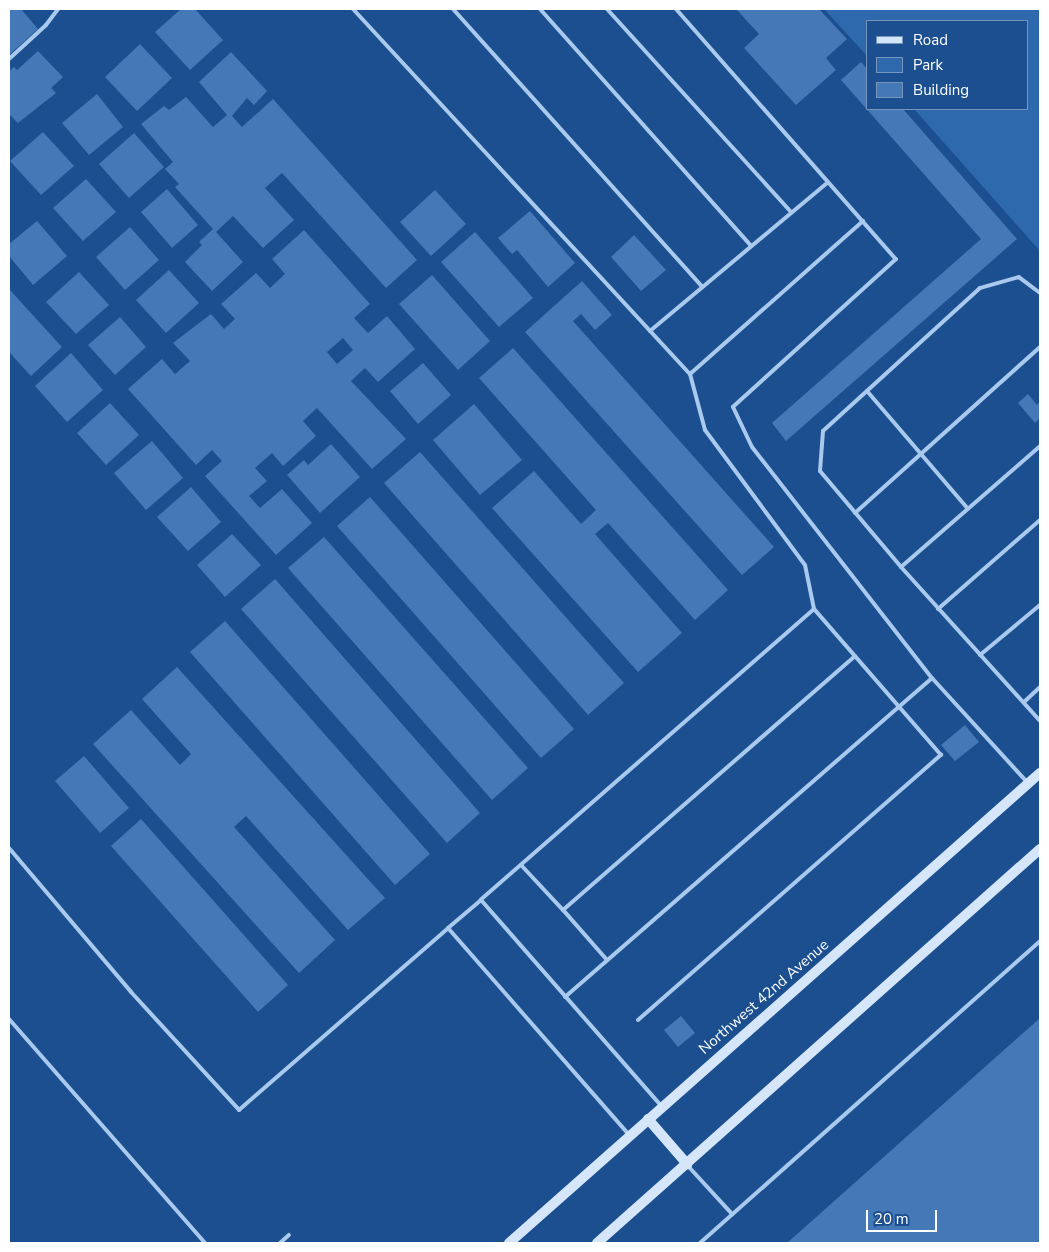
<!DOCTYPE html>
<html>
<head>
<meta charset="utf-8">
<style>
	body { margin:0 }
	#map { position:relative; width:1049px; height:1252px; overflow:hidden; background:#1b4f8f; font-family:"Nunito Sans",sans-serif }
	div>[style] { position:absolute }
	.green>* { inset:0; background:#2e69ad }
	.building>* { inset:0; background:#4478b7 }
	.lane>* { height:4px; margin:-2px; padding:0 2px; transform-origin:2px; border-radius:2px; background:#a9c9ee }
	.secondary>* { height:10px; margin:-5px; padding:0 5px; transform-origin:5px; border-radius:5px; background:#d6e6fa }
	span { translate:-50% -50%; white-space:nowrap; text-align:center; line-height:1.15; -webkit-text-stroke:5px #1b4f8f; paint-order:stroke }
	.street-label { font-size:15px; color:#fff }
	.frame { position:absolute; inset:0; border:10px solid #fff; pointer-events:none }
	.legend { position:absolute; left:866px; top:20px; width:162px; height:90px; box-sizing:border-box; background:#1b4f8f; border:1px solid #7695bc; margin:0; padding:6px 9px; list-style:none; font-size:15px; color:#fff }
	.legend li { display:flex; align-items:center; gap:10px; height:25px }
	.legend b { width:25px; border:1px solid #7695bc }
	.scale { position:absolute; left:866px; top:1210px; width:71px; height:22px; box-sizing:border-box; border:2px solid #fff; border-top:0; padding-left:6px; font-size:15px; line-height:18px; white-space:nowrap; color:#fff; -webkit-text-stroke:4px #1b4f8f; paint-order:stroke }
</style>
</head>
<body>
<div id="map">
	<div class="green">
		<div style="clip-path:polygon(824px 9px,1040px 9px,1040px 251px,914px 109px,1028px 109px,1028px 21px,868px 21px,868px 57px)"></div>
	</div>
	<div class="building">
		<div style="clip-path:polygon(9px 9px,21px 9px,38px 29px,9px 55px)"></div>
		<div style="clip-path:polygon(181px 9px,195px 9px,223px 40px,190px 70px,155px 32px)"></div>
		<div style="clip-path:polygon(736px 9px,819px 9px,847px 39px,826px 58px,836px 70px,796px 105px,744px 48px,759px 34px)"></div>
		<div style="clip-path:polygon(140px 44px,172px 78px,137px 111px,105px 77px)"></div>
		<div style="clip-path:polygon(38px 51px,63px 77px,51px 88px,56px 93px,18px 123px,9px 114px,9px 71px,14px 67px,17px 70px)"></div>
		<div style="clip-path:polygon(231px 52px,267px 91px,254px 105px,247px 98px,232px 116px,242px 127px,273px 99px,417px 260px,386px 288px,282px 173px,265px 188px,294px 220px,263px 248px,233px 216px,216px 232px,243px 262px,212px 291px,185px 262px,202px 245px,199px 242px,213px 229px,175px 187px,179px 184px,165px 169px,173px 162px,141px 124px,164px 106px,169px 110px,186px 97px,213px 127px,227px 115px,199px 82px)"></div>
		<div style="clip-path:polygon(861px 62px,868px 70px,868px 109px,903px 109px,1017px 239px,786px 441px,772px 423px,981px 239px,841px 80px)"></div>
		<div style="clip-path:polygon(97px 94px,123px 127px,89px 155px,62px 123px)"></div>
		<div style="clip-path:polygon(43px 132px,74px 166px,41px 195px,10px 161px)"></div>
		<div style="clip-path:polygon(134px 133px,164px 167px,129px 198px,99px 164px)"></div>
		<div style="clip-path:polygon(86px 179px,116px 212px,83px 241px,53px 208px)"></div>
		<div style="clip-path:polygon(167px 189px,198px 225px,172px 248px,141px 212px)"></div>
		<div style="clip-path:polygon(435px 190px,466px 224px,431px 256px,400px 222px)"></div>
		<div style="clip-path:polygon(530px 211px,575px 263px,548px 287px,517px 250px,512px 254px,498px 238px)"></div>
		<div style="clip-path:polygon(37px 221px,67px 256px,33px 285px,9px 256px,9px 244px)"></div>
		<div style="clip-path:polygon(130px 227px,159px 260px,125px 290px,96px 257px)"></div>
		<div style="clip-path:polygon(evenodd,304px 230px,370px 304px,354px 318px,368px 333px,387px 316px,415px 349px,378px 382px,365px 368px,351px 381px,406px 439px,372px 469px,317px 408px,303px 421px,316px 436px,283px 466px,272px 453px,255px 468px,267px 481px,249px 496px,260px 508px,282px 489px,312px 523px,276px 555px,205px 476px,222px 461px,212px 450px,196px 465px,128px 389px,162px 359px,175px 374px,190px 361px,173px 343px,211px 314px,224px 329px,235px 319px,221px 304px,256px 273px,270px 288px,285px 274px,272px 259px,304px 230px,343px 338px,353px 350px,337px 364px,327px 352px,343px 338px)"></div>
		<div style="clip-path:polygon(475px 232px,533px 298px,499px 327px,441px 262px)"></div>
		<div style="clip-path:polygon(634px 235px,666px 270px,641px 291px,611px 257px)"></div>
		<div style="clip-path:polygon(169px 270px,199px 303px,166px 333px,136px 300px)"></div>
		<div style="clip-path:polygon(79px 272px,109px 305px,76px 334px,46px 302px)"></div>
		<div style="clip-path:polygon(432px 275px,490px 341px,458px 370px,399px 304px)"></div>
		<div style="clip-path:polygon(582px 281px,612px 315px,595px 330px,581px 314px,573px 321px,774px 547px,742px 575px,525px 332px)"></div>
		<div style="clip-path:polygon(9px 289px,62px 347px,31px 376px,9px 352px)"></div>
		<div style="clip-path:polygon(120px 317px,146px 347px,115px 375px,88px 345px)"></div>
		<div style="clip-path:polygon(513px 348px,728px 590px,695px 620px,608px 523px,595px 534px,682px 633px,638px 672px,492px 508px,534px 471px,581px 524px,596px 510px,479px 378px)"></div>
		<div style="clip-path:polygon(71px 353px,103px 390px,67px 422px,35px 386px)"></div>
		<div style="clip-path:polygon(423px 363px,451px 395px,418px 424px,390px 391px)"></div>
		<div style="clip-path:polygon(1028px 394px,1037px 405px,1040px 401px,1040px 418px,1035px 423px,1018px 403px)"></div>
		<div style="clip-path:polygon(110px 403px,139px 435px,106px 465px,77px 433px)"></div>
		<div style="clip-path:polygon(474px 404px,522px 460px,480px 495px,433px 440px)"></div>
		<div style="clip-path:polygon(152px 441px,183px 478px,146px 510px,114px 473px)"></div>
		<div style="clip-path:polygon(331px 444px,360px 477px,320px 513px,287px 475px,304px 460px,308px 465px)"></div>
		<div style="clip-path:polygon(420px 452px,624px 683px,588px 715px,384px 483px)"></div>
		<div style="clip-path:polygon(191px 487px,221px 522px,188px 551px,157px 517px)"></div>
		<div style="clip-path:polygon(370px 497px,574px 729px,541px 758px,337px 526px)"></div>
		<div style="clip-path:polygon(232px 534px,261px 565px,225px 597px,197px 565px)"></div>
		<div style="clip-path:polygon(324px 537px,528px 768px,492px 800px,288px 568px)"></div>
		<div style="clip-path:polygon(275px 579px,480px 813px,447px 843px,241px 609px)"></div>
		<div style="clip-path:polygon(225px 621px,430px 854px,395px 885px,190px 652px)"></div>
		<div style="clip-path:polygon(177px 667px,385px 898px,348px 930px,246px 816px,234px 827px,335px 940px,299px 973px,93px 744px,131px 710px,180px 765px,191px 754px,142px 699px)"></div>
		<div style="clip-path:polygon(965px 725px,979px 742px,955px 761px,941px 745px)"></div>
		<div style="clip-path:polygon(84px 756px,129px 808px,100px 833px,55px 781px)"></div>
		<div style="clip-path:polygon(141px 819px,288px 985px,258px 1012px,111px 846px)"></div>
		<div style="clip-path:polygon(681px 1016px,695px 1033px,678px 1047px,664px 1030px)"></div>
		<div style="clip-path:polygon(1040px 1018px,1040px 1243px,787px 1243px)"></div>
	</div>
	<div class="lane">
		<div style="left:353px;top:9px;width:497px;rotate:47.3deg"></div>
		<div style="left:690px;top:374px;width:58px;rotate:75deg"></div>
		<div style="left:705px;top:430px;width:168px;rotate:53.5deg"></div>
		<div style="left:805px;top:565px;width:45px;rotate:78.4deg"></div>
		<div style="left:453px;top:9px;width:373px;rotate:48.1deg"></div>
		<div style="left:540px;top:9px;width:317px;rotate:48.3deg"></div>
		<div style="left:607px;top:9px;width:274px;rotate:47.8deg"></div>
		<div style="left:676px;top:9px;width:333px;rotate:48.7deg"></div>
		<div style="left:896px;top:259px;width:220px;rotate:137.8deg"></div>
		<div style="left:733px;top:407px;width:44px;rotate:64.6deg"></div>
		<div style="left:752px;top:447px;width:293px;rotate:52.1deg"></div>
		<div style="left:932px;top:678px;width:142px;rotate:47.6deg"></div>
		<div style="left:9px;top:59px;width:50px;rotate:-42.6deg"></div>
		<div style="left:46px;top:25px;width:20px;rotate:-53deg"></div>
		<div style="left:1040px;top:293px;width:26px;rotate:-143deg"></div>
		<div style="left:1019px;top:277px;width:41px;rotate:164.2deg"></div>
		<div style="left:980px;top:288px;width:212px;rotate:137.7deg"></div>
		<div style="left:823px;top:431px;width:40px;rotate:94.3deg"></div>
		<div style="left:820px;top:471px;width:126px;rotate:49.8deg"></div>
		<div style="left:901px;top:567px;width:207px;rotate:47.9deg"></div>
		<div style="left:650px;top:331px;width:232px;rotate:-39.9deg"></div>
		<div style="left:690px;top:374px;width:231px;rotate:-41.5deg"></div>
		<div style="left:867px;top:391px;width:155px;rotate:49.4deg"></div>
		<div style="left:855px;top:513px;width:249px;rotate:-41.9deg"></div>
		<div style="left:901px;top:567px;width:184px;rotate:-41deg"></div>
		<div style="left:938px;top:609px;width:135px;rotate:-41.1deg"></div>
		<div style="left:980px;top:655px;width:78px;rotate:-39.8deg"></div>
		<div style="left:1024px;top:702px;width:22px;rotate:-43deg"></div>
		<div style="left:9px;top:848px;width:189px;rotate:49.7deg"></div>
		<div style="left:131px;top:992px;width:160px;rotate:47.5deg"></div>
		<div style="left:239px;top:1110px;width:277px;rotate:-41deg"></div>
		<div style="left:448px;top:928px;width:276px;rotate:48.8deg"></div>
		<div style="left:521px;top:865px;width:62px;rotate:47deg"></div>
		<div style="left:448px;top:928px;width:43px;rotate:-40.3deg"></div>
		<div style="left:607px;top:960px;width:67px;rotate:-131.3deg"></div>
		<div style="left:563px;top:910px;width:387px;rotate:-41deg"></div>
		<div style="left:565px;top:997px;width:486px;rotate:-41deg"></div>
		<div style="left:9px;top:1019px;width:298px;rotate:48.8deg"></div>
		<div style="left:638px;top:1020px;width:403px;rotate:-41.2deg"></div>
		<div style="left:941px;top:755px;width:194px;rotate:-131deg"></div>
		<div style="left:814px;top:609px;width:442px;rotate:138.9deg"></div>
		<div style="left:481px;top:900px;width:275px;rotate:48.8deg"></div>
		<div style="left:688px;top:1166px;width:65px;rotate:47.5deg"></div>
		<div style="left:280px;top:1243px;width:12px;rotate:-42deg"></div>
		<div style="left:700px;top:1243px;width:455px;rotate:-41.6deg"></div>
	</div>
	<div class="secondary">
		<div style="left:648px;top:1119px;width:60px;rotate:49.1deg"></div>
		<div style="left:509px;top:1243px;width:709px;rotate:-41.51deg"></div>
		<div style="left:597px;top:1243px;width:593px;rotate:-41.65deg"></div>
	</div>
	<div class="street-label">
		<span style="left:764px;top:997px;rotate:-41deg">Northwest 42nd Avenue</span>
	</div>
	<div class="frame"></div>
	<ul class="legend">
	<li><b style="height:6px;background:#d6e6fa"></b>Road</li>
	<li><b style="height:14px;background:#2e69ad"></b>Park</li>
	<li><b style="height:14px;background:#4478b7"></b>Building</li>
	</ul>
	<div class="scale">20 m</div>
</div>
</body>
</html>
